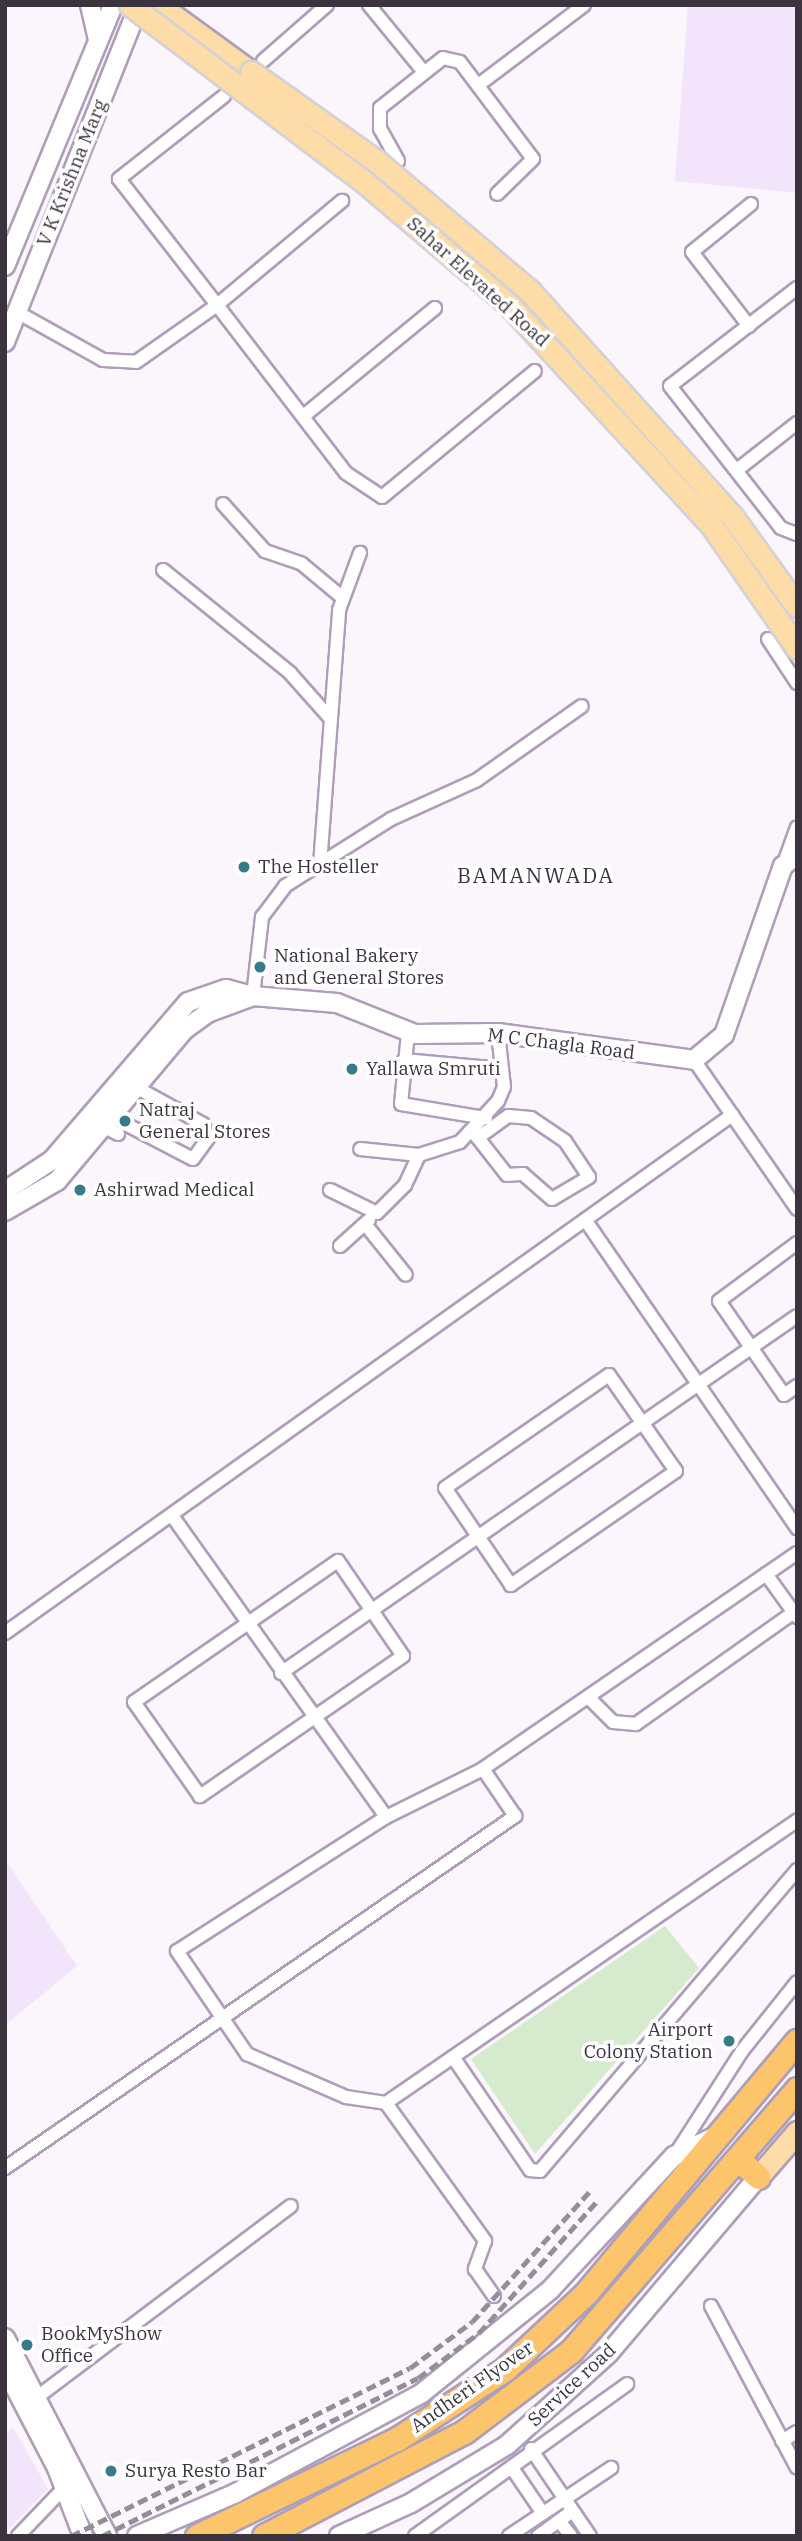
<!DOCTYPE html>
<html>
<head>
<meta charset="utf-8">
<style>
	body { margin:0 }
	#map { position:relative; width:802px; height:2541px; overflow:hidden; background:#faf6fc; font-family:"IBM Plex Serif",serif }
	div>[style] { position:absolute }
	.built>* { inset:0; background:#f2e5fb }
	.green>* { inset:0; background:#d6eacd }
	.roads { filter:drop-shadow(2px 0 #ae9eba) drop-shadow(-2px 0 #ae9eba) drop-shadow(0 2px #ae9eba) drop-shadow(0 -2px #ae9eba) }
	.street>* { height:12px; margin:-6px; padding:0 6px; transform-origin:6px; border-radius:6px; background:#fff }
	.secondary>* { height:18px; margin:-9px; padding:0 9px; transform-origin:9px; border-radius:9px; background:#fff }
	.primary>* { height:21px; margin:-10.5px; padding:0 10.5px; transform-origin:10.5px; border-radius:10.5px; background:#fddca7 }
	.highway>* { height:23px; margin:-11.5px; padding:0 11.5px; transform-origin:11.5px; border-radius:11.5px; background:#fcc56c }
	.rail>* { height:4.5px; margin-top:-2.25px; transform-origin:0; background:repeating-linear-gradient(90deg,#948e97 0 10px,transparent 0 15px) }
	.bridges { filter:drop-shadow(2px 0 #d4d2d5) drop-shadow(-2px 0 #d4d2d5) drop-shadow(0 2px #d4d2d5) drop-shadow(0 -2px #d4d2d5) }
	.primary-bridge>* { height:21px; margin:-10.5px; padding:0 10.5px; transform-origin:10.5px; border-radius:10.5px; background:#fddca7 }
	.dots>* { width:19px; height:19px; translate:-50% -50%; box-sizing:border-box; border:4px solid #fff; border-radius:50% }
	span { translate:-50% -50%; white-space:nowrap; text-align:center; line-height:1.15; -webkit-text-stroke:7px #fff; paint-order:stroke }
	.street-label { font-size:19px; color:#3b343f }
	.poi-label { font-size:19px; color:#3b343f }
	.left { translate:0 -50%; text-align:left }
	.right { translate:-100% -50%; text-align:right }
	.neighbourhood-label { font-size:21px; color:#3b343f; letter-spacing:2px }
	.frame { position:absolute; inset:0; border:7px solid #3b343f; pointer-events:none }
</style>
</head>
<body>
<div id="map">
	<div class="built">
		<div style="clip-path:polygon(688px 5px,797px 5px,797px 193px,675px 181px)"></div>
		<div style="clip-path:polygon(5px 1859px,77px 1966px,5px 2025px)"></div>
		<div style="clip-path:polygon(13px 2427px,48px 2489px,5px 2533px,5px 2435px)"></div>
	</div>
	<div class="green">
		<div style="clip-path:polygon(665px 1926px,699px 1968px,535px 2154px,471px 2059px)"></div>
	</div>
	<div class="roads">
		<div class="street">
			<div style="left:369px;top:5px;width:85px;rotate:50.7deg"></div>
			<div style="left:263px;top:61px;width:85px;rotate:-41.2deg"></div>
			<div style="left:481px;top:83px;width:129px;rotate:-37.1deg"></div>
			<div style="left:224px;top:96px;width:134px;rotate:141.7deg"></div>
			<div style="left:119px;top:179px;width:160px;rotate:52.1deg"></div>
			<div style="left:217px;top:305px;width:163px;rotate:-39.8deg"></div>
			<div style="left:398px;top:161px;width:37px;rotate:-119deg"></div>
			<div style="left:380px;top:129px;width:21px;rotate:-90deg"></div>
			<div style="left:380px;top:108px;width:80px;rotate:-38.4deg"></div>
			<div style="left:443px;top:58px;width:17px;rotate:13deg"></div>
			<div style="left:460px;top:62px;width:121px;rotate:53deg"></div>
			<div style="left:533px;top:159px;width:50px;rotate:135.8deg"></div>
			<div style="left:797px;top:288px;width:160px;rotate:142.3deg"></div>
			<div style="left:670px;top:386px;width:180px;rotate:52deg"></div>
			<div style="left:781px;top:528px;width:17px;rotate:21deg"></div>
			<div style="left:17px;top:312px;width:98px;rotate:29.2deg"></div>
			<div style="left:103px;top:360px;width:33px;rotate:3deg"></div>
			<div style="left:136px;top:362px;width:99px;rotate:-35.1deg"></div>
			<div style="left:217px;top:305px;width:212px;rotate:52.5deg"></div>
			<div style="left:346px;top:473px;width:43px;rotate:33.7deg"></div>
			<div style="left:382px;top:497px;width:198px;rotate:-39.5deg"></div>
			<div style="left:749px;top:326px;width:93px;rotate:-127.6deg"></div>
			<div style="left:692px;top:252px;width:76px;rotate:-39.1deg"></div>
			<div style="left:306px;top:414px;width:167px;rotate:-39.4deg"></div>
			<div style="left:737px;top:470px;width:76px;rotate:-38.1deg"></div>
			<div style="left:223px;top:504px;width:63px;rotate:48.2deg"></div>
			<div style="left:265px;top:551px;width:39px;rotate:19deg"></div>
			<div style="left:302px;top:564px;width:53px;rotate:39.7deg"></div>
			<div style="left:163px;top:570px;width:164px;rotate:39deg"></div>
			<div style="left:290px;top:673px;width:59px;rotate:48.4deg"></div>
			<div style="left:768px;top:639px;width:53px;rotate:56.6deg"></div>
			<div style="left:320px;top:865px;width:256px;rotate:-85.7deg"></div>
			<div style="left:339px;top:610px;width:61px;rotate:-69.8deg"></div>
			<div style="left:783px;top:866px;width:41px;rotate:-70.3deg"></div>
			<div style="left:253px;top:996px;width:80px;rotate:-83.5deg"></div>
			<div style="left:262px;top:917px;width:39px;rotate:-53deg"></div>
			<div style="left:285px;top:886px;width:125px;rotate:-32.3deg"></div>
			<div style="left:391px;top:819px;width:94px;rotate:-24.4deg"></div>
			<div style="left:477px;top:780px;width:128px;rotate:-35.2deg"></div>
			<div style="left:408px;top:1033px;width:71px;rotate:95.6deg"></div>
			<div style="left:401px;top:1104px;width:86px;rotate:9.4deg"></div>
			<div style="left:404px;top:1060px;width:98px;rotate:5.2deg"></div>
			<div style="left:694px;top:1060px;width:181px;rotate:55.3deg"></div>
			<div style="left:110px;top:1116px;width:93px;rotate:27.4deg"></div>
			<div style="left:193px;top:1159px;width:26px;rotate:-54deg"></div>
			<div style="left:208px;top:1138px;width:15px;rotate:-110deg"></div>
			<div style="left:203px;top:1124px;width:79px;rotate:-151.2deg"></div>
			<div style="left:103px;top:1126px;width:17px;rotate:28deg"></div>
			<div style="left:472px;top:1131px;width:9px;rotate:49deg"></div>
			<div style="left:478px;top:1138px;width:47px;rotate:51.9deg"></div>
			<div style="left:507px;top:1175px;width:16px;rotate:-4deg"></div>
			<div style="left:523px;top:1174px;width:38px;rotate:41deg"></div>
			<div style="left:552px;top:1199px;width:43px;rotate:-30.7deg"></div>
			<div style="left:589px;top:1177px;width:43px;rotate:-123.7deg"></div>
			<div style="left:565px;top:1141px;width:41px;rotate:-145.9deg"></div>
			<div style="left:531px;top:1118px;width:23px;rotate:-175deg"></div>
			<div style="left:508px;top:1116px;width:37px;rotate:144deg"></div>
			<div style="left:419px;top:1155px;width:43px;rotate:-17.6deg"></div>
			<div style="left:460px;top:1142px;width:56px;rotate:-47.2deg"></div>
			<div style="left:498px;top:1101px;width:15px;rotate:-67deg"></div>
			<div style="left:504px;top:1087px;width:54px;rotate:-96.3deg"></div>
			<div style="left:330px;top:1190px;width:52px;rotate:26.1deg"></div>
			<div style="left:377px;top:1213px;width:40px;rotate:-45deg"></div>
			<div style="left:405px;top:1185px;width:33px;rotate:-65deg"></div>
			<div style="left:419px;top:1155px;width:59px;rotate:-174.2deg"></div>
			<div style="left:586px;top:1221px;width:373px;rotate:55.5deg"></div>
			<div style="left:365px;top:1224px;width:65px;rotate:51.2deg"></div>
			<div style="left:797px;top:1243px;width:97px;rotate:143.4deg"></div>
			<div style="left:719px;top:1301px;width:114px;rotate:55.3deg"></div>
			<div style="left:784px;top:1395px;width:16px;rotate:-35deg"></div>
			<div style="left:340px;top:1246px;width:39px;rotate:-42deg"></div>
			<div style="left:609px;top:1375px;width:117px;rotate:55.1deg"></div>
			<div style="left:676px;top:1471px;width:201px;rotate:145.4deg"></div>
			<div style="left:511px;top:1585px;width:117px;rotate:-124.2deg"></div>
			<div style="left:445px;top:1488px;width:199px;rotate:-34.6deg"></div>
			<div style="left:173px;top:1517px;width:368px;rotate:54.6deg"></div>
			<div style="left:797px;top:1553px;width:381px;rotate:145.5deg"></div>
			<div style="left:483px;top:1769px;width:108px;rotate:153.7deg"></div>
			<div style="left:386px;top:1817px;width:248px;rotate:147.3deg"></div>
			<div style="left:177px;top:1951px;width:125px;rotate:55.8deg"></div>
			<div style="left:247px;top:2054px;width:108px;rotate:23.5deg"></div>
			<div style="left:346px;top:2097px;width:40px;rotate:8.5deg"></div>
			<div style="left:386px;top:2103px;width:499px;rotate:-34.5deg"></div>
			<div style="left:338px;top:1561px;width:115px;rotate:55.6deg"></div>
			<div style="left:403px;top:1656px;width:247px;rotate:145.4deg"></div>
			<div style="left:200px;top:1796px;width:115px;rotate:-125.1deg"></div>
			<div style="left:134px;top:1702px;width:248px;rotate:-34.7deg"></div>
			<div style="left:766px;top:1574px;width:53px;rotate:54.2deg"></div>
			<div style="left:5px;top:1633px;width:893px;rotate:-35.47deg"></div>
			<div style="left:281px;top:1673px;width:627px;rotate:-34.68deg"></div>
			<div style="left:588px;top:1697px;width:35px;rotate:45deg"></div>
			<div style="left:613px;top:1722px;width:23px;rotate:5deg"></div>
			<div style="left:636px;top:1724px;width:192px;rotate:-35.3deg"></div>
			<div style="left:453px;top:2057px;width:137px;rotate:55.7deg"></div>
			<div style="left:530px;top:2170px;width:10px;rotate:6deg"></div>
			<div style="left:540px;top:2171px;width:396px;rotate:-49.5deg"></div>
			<div style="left:386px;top:2103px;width:170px;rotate:54.3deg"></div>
			<div style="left:485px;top:2241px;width:30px;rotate:110deg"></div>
			<div style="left:475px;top:2269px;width:33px;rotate:55deg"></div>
			<div style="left:675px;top:2155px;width:124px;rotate:-57.2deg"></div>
			<div style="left:742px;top:2051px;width:88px;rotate:-51.4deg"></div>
			<div style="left:5px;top:2168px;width:620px;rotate:-34.61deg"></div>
			<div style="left:515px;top:1816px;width:57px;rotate:-124.2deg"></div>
			<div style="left:711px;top:2306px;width:183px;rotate:62deg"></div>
			<div style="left:36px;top:2398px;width:319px;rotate:-37deg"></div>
			<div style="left:782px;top:2441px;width:17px;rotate:-31deg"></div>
			<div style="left:531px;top:2449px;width:105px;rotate:55.9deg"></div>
			<div style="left:512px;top:2468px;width:50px;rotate:55.7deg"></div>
			<div style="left:559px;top:2521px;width:19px;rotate:51deg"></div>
			<div style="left:18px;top:2536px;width:68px;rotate:-46.2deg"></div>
			<div style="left:415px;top:2536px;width:261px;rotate:-35.6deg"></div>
			<div style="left:509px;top:2536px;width:123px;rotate:-33.7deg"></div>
			<div style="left:538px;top:2536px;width:41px;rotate:-36deg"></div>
		</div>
		<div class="secondary">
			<div style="left:90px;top:5px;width:36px;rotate:77deg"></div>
			<div style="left:5px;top:266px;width:282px;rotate:-67.5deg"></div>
			<div style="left:5px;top:342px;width:363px;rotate:-68.3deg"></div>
			<div style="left:5px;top:1191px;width:56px;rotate:-33.4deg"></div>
			<div style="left:52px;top:1160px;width:208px;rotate:-49.3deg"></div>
			<div style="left:188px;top:1002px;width:40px;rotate:-18.9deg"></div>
			<div style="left:226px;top:989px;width:28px;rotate:15deg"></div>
			<div style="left:5px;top:1211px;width:60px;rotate:-30deg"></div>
			<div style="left:57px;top:1181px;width:197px;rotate:-49.9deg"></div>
			<div style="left:184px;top:1030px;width:29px;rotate:-36deg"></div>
			<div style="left:207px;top:1013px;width:49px;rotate:-20.3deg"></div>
			<div style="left:253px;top:996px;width:84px;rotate:4.8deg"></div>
			<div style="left:337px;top:1003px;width:84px;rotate:21.7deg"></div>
			<div style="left:415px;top:1034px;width:83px;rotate:-0.7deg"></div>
			<div style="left:498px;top:1033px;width:198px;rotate:7.8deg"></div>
			<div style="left:694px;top:1060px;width:39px;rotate:-40deg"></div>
			<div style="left:724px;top:1035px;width:179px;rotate:-70.8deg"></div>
			<div style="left:783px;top:866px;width:18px;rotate:-38deg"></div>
			<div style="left:5px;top:2338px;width:223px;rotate:62.7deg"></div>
			<div style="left:5px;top:2368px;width:113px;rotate:62.5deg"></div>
			<div style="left:57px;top:2468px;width:73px;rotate:69.1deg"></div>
			<div style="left:137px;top:2536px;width:106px;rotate:-23.4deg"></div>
			<div style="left:234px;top:2494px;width:213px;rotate:-28.2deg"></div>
			<div style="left:422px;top:2393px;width:164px;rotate:-38.8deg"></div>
			<div style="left:550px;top:2290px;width:183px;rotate:-47.2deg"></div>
			<div style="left:674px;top:2156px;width:44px;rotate:-25.4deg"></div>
			<div style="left:339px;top:2536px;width:79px;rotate:-24.6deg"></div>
			<div style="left:411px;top:2503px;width:112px;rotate:-31.1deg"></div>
			<div style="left:507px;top:2445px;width:137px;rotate:-42deg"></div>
			<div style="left:609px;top:2353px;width:231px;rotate:-49.7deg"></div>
		</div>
		<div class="primary">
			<div style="left:159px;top:5px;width:114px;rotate:36.1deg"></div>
			<div style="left:758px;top:2177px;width:60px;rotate:-49.1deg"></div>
		</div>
		<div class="highway">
			<div style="left:738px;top:2159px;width:27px;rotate:42deg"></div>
			<div style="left:197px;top:2536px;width:222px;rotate:-25.9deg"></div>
			<div style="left:397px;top:2439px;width:129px;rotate:-32.9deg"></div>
			<div style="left:505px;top:2369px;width:111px;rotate:-43.2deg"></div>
			<div style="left:586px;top:2293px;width:329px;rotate:-50.1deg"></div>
			<div style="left:264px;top:2536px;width:225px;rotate:-27.5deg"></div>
			<div style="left:464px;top:2432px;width:134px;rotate:-37.1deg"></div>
			<div style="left:571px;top:2351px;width:346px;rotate:-49.2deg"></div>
		</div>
	</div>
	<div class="rail">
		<div style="left:71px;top:2536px;width:378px;rotate:-26.4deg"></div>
		<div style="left:410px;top:2368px;width:77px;rotate:-36.6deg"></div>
		<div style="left:472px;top:2322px;width:175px;rotate:-48deg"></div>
		<div style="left:102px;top:2536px;width:353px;rotate:-26.6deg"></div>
		<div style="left:418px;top:2378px;width:76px;rotate:-36.4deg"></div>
		<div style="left:479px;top:2333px;width:178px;rotate:-48.2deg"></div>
	</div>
	<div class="bridges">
		<div class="primary-bridge">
			<div style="left:130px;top:5px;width:292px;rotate:37.1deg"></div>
			<div style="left:363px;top:181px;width:192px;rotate:40.3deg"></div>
			<div style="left:509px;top:305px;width:300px;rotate:47.4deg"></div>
			<div style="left:712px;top:526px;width:149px;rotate:55.1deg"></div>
			<div style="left:251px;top:72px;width:157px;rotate:35.4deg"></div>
			<div style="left:379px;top:163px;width:197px;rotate:40.3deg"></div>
			<div style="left:529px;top:290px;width:304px;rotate:48.1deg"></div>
			<div style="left:732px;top:516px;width:111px;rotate:54.2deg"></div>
		</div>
	</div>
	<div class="dots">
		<div style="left:244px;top:867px;background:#377b8b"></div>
		<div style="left:260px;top:967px;background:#377b8b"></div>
		<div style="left:352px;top:1069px;background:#377b8b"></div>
		<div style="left:125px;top:1121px;background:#377b8b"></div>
		<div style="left:80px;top:1190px;background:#377b8b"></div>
		<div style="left:729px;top:2041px;background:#377b8b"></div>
		<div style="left:27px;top:2345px;background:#377b8b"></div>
		<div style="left:111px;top:2471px;background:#377b8b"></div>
	</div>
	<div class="street-label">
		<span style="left:72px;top:173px;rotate:-68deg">V K Krishna Marg</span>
		<span style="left:478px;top:282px;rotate:42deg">Sahar Elevated Road</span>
		<span style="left:561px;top:1044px;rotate:7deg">M C Chagla Road</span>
		<span style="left:572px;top:2385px;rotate:-43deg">Service road</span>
		<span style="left:472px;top:2387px;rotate:-35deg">Andheri Flyover</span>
	</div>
	<div class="poi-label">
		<span class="left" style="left:258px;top:867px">The Hosteller</span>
		<span class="left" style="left:274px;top:967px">National Bakery<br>and General Stores</span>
		<span class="left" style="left:366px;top:1069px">Yallawa Smruti</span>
		<span class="left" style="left:139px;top:1121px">Natraj<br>General Stores</span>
		<span class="left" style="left:94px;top:1190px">Ashirwad Medical</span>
		<span class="right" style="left:713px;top:2041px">Airport<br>Colony Station</span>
		<span class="left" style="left:41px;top:2345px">BookMyShow<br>Office</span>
		<span class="left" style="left:125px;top:2471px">Surya Resto Bar</span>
	</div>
	<div class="neighbourhood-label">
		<span style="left:536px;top:875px">BAMANWADA</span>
	</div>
	<div class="frame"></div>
</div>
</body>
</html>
